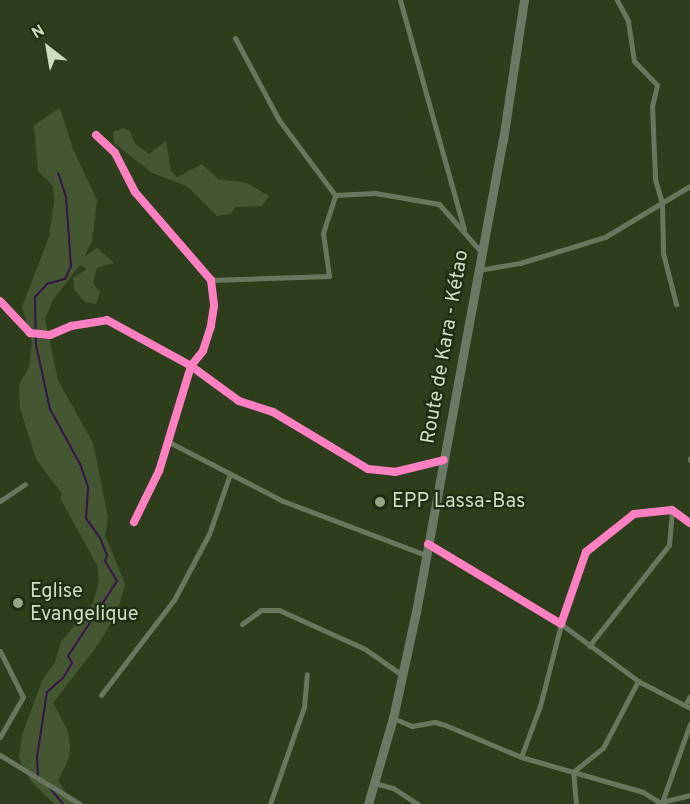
<!DOCTYPE html>
<html>
<head>
<meta charset="utf-8">
<style>
	body { margin:0 }
	#map { position:relative; width:690px; height:804px; overflow:hidden; background:#2e3e1c; font-family:Overpass,sans-serif }
	div>[style] { position:absolute }
	.green>* { inset:0; background:#445732 }
	.stream>* { height:2px; margin:-1px; padding:0 1px; transform-origin:1px; border-radius:1px; background:#351545 }
	.minor>* { height:5px; margin:-2.5px; padding:0 2.5px; transform-origin:2.5px; border-radius:2.5px; background:#69755d }
	.primary>* { height:9px; margin:-4.5px; padding:0 4.5px; transform-origin:4.5px; border-radius:4.5px; background:#6a7866 }
	.cycleway>* { height:8px; margin:-4px; padding:0 4px; transform-origin:4px; border-radius:4px; background:#ff80c0 }
	.dots>* { width:16px; height:16px; translate:-50% -50%; box-sizing:border-box; border:3px solid #202d14; border-radius:50% }
	span { translate:-50% -50%; white-space:nowrap; text-align:center; line-height:1.15; -webkit-text-stroke:4.5px #202d14; paint-order:stroke }
	.street-label { font-size:20px; color:#ccdebe }
	.poi-label { font-size:20px; color:#ccdebe }
	.left { translate:0 -50%; text-align:left }
	.north { position:absolute; left:18px; top:18px; width:60px; height:60px; -webkit-text-stroke:4px #202d14; paint-order:stroke; rotate:329deg; font-size:16px; font-weight:700; line-height:24px; text-align:center; color:#ccdebe }
	.north::after { content:''; display:block; margin:auto; width:21px; height:27px; background:#ccdebe; clip-path:polygon(50% 0,100% 100%,50% 72%,0 100%) }
</style>
</head>
<body>
<div id="map">
	<div class="green">
		<div style="clip-path:polygon(60px 108px,73px 149px,97px 200px,92px 242px,84px 257px,97px 248px,114px 263px,97px 268px,93px 283px,100px 292px,96px 304px,85px 302px,74px 289px,73px 278px,87px 269px,80px 265px,53px 300px,45px 319px,58px 380px,93px 443px,108px 517px,105px 535px,125px 584px,118px 610px,100px 642px,53px 703px,67px 729px,70px 744px,69px 758px,58px 781px,73px 804px,54px 804px,30px 780px,19px 758px,22px 735px,42px 681px,55px 662px,61px 642px,93px 603px,99px 581px,97px 565px,60px 498px,62px 494px,36px 459px,20px 408px,19px 385px,29px 367px,32px 342px,22px 307px,49px 237px,54px 203px,53px 186px,38px 171px,34px 125px)"></div>
		<div style="clip-path:polygon(123px 128px,130px 131px,135px 144px,149px 154px,166px 141px,171px 171px,177px 177px,202px 164px,218px 179px,247px 183px,269px 196px,262px 206px,235px 207px,231px 214px,217px 216px,187px 186px,152px 173px,114px 143px,113px 132px)"></div>
	</div>
	<div class="stream">
		<div style="left:38px;top:776px;width:19px;rotate:-93deg"></div>
		<div style="left:37px;top:757px;width:66px;rotate:-81.3deg"></div>
		<div style="left:47px;top:692px;width:21px;rotate:-41deg"></div>
		<div style="left:63px;top:678px;width:17px;rotate:-59deg"></div>
		<div style="left:72px;top:663px;width:8px;rotate:-120deg"></div>
		<div style="left:68px;top:656px;width:90px;rotate:-56.8deg"></div>
		<div style="left:117px;top:581px;width:23px;rotate:-121deg"></div>
		<div style="left:105px;top:561px;width:6px;rotate:-72deg"></div>
		<div style="left:107px;top:555px;width:18px;rotate:-112deg"></div>
		<div style="left:100px;top:538px;width:24px;rotate:-125deg"></div>
		<div style="left:86px;top:518px;width:31px;rotate:-86deg"></div>
		<div style="left:88px;top:487px;width:24px;rotate:-109deg"></div>
		<div style="left:80px;top:464px;width:63px;rotate:-118.6deg"></div>
		<div style="left:50px;top:409px;width:66px;rotate:-102.3deg"></div>
		<div style="left:36px;top:345px;width:48px;rotate:-91.2deg"></div>
		<div style="left:35px;top:297px;width:18px;rotate:-47deg"></div>
		<div style="left:47px;top:284px;width:19px;rotate:-16deg"></div>
		<div style="left:65px;top:279px;width:14px;rotate:-65deg"></div>
		<div style="left:71px;top:266px;width:69px;rotate:-94.1deg"></div>
		<div style="left:66px;top:197px;width:25px;rotate:-108deg"></div>
		<div style="left:50px;top:788px;width:21px;rotate:51deg"></div>
	</div>
	<div class="minor">
		<div style="left:400px;top:0;width:238px;rotate:74.4deg"></div>
		<div style="left:617px;top:0;width:24px;rotate:62deg"></div>
		<div style="left:628px;top:21px;width:40px;rotate:81.5deg"></div>
		<div style="left:634px;top:61px;width:33px;rotate:46deg"></div>
		<div style="left:657px;top:85px;width:22px;rotate:103deg"></div>
		<div style="left:652px;top:106px;width:73px;rotate:87.6deg"></div>
		<div style="left:655px;top:179px;width:26px;rotate:74deg"></div>
		<div style="left:662px;top:204px;width:49px;rotate:88.8deg"></div>
		<div style="left:663px;top:253px;width:53px;rotate:75.7deg"></div>
		<div style="left:235px;top:38px;width:93px;rotate:61.8deg"></div>
		<div style="left:279px;top:120px;width:94px;rotate:53.3deg"></div>
		<div style="left:96px;top:135px;width:26px;rotate:43deg"></div>
		<div style="left:115px;top:153px;width:44px;rotate:62.9deg"></div>
		<div style="left:135px;top:192px;width:116px;rotate:49.2deg"></div>
		<div style="left:211px;top:280px;width:26px;rotate:83deg"></div>
		<div style="left:214px;top:306px;width:20px;rotate:99deg"></div>
		<div style="left:211px;top:326px;width:26px;rotate:108deg"></div>
		<div style="left:203px;top:351px;width:19px;rotate:129deg"></div>
		<div style="left:191px;top:366px;width:110px;rotate:106.9deg"></div>
		<div style="left:159px;top:471px;width:57px;rotate:116.1deg"></div>
		<div style="left:335px;top:195px;width:40px;rotate:-2.9deg"></div>
		<div style="left:375px;top:193px;width:65px;rotate:9.8deg"></div>
		<div style="left:439px;top:204px;width:65px;rotate:48.7deg"></div>
		<div style="left:478px;top:270px;width:43px;rotate:-9.5deg"></div>
		<div style="left:520px;top:263px;width:89px;rotate:-17deg"></div>
		<div style="left:605px;top:237px;width:99px;rotate:-31deg"></div>
		<div style="left:211px;top:280px;width:118px;rotate:-1.9deg"></div>
		<div style="left:329px;top:276px;width:43px;rotate:-97.9deg"></div>
		<div style="left:323px;top:233px;width:40px;rotate:-72deg"></div>
		<div style="left:0;top:301px;width:44px;rotate:46.8deg"></div>
		<div style="left:30px;top:333px;width:20px;rotate:6deg"></div>
		<div style="left:50px;top:335px;width:23px;rotate:-23deg"></div>
		<div style="left:71px;top:326px;width:36px;rotate:-9deg"></div>
		<div style="left:107px;top:320px;width:96px;rotate:28.7deg"></div>
		<div style="left:191px;top:366px;width:59px;rotate:36.1deg"></div>
		<div style="left:239px;top:401px;width:36px;rotate:18deg"></div>
		<div style="left:273px;top:412px;width:111px;rotate:31deg"></div>
		<div style="left:368px;top:469px;width:27px;rotate:6deg"></div>
		<div style="left:395px;top:472px;width:50px;rotate:-13.8deg"></div>
		<div style="left:169px;top:442px;width:128px;rotate:27.4deg"></div>
		<div style="left:283px;top:501px;width:153px;rotate:20.7deg"></div>
		<div style="left:690px;top:458px;width:2px;rotate:90deg"></div>
		<div style="left:0;top:501px;width:30px;rotate:-34deg"></div>
		<div style="left:428px;top:544px;width:155px;rotate:31deg"></div>
		<div style="left:561px;top:624px;width:76px;rotate:-70.9deg"></div>
		<div style="left:586px;top:552px;width:61px;rotate:-38.4deg"></div>
		<div style="left:634px;top:514px;width:38px;rotate:-6deg"></div>
		<div style="left:672px;top:510px;width:22px;rotate:36deg"></div>
		<div style="left:242px;top:624px;width:24px;rotate:-36deg"></div>
		<div style="left:261px;top:610px;width:18px"></div>
		<div style="left:279px;top:610px;width:94px;rotate:24.4deg"></div>
		<div style="left:365px;top:649px;width:45px;rotate:35.1deg"></div>
		<div style="left:589px;top:646px;width:129px;rotate:-51.6deg"></div>
		<div style="left:669px;top:545px;width:35px;rotate:-85deg"></div>
		<div style="left:0;top:651px;width:51px;rotate:63.4deg"></div>
		<div style="left:23px;top:697px;width:46px;rotate:119.9deg"></div>
		<div style="left:101px;top:695px;width:120px;rotate:-52.5deg"></div>
		<div style="left:174px;top:600px;width:75px;rotate:-62.1deg"></div>
		<div style="left:209px;top:534px;width:64px;rotate:-70.7deg"></div>
		<div style="left:685px;top:705px;width:10px;rotate:-61deg"></div>
		<div style="left:393px;top:718px;width:21px;rotate:23deg"></div>
		<div style="left:412px;top:726px;width:23px;rotate:-10deg"></div>
		<div style="left:435px;top:722px;width:10px;rotate:17deg"></div>
		<div style="left:445px;top:725px;width:82px;rotate:22.8deg"></div>
		<div style="left:521px;top:757px;width:127px;rotate:16deg"></div>
		<div style="left:643px;top:792px;width:22px;rotate:32deg"></div>
		<div style="left:0;top:755px;width:94px;rotate:31.5deg"></div>
		<div style="left:521px;top:757px;width:54px;rotate:-69.6deg"></div>
		<div style="left:540px;top:706px;width:85px;rotate:-75.6deg"></div>
		<div style="left:561px;top:624px;width:96px;rotate:36.5deg"></div>
		<div style="left:638px;top:681px;width:59px;rotate:27.4deg"></div>
		<div style="left:374px;top:783px;width:20px;rotate:15deg"></div>
		<div style="left:393px;top:788px;width:30px;rotate:33deg"></div>
		<div style="left:662px;top:802px;width:83px;rotate:-70.3deg"></div>
		<div style="left:662px;top:802px;width:29px;rotate:-14deg"></div>
		<div style="left:270px;top:804px;width:103px;rotate:-70.7deg"></div>
		<div style="left:304px;top:707px;width:33px;rotate:-85deg"></div>
		<div style="left:576px;top:804px;width:32px;rotate:-95deg"></div>
		<div style="left:573px;top:772px;width:38px;rotate:-39deg"></div>
		<div style="left:603px;top:748px;width:76px;rotate:-62.4deg"></div>
	</div>
	<div class="primary">
		<div style="left:368px;top:804px;width:90px;rotate:-73.8deg"></div>
		<div style="left:393px;top:718px;width:108px;rotate:-77.8deg"></div>
		<div style="left:416px;top:612px;width:480px;rotate:-79.6deg"></div>
		<div style="left:503px;top:140px;width:142px;rotate:-81.5deg"></div>
	</div>
	<div class="cycleway">
		<div style="left:96px;top:135px;width:26px;rotate:43deg"></div>
		<div style="left:115px;top:153px;width:44px;rotate:62.9deg"></div>
		<div style="left:135px;top:192px;width:116px;rotate:49.2deg"></div>
		<div style="left:211px;top:280px;width:26px;rotate:83deg"></div>
		<div style="left:214px;top:306px;width:20px;rotate:99deg"></div>
		<div style="left:211px;top:326px;width:26px;rotate:108deg"></div>
		<div style="left:203px;top:351px;width:19px;rotate:129deg"></div>
		<div style="left:191px;top:366px;width:110px;rotate:106.9deg"></div>
		<div style="left:159px;top:471px;width:57px;rotate:116.1deg"></div>
		<div style="left:0;top:301px;width:44px;rotate:46.8deg"></div>
		<div style="left:30px;top:333px;width:20px;rotate:6deg"></div>
		<div style="left:50px;top:335px;width:23px;rotate:-23deg"></div>
		<div style="left:71px;top:326px;width:36px;rotate:-9deg"></div>
		<div style="left:107px;top:320px;width:96px;rotate:28.7deg"></div>
		<div style="left:191px;top:366px;width:59px;rotate:36.1deg"></div>
		<div style="left:239px;top:401px;width:36px;rotate:18deg"></div>
		<div style="left:273px;top:412px;width:111px;rotate:31deg"></div>
		<div style="left:368px;top:469px;width:27px;rotate:6deg"></div>
		<div style="left:395px;top:472px;width:50px;rotate:-13.8deg"></div>
		<div style="left:428px;top:544px;width:155px;rotate:31deg"></div>
		<div style="left:561px;top:624px;width:76px;rotate:-70.9deg"></div>
		<div style="left:586px;top:552px;width:61px;rotate:-38.4deg"></div>
		<div style="left:634px;top:514px;width:38px;rotate:-6deg"></div>
		<div style="left:672px;top:510px;width:22px;rotate:36deg"></div>
	</div>
	<div class="dots">
		<div style="left:380px;top:502px;background:#95a685"></div>
		<div style="left:18px;top:603px;background:#95a685"></div>
	</div>
	<div class="street-label">
		<span style="left:446px;top:347px;rotate:-80deg">Route de Kara - Kétao</span>
	</div>
	<div class="poi-label">
		<span class="left" style="left:392px;top:502px">EPP Lassa-Bas</span>
		<span class="left" style="left:30px;top:604px">Eglise<br>Evangelique</span>
	</div>
	<div class="north">N</div>
</div>
</body>
</html>
